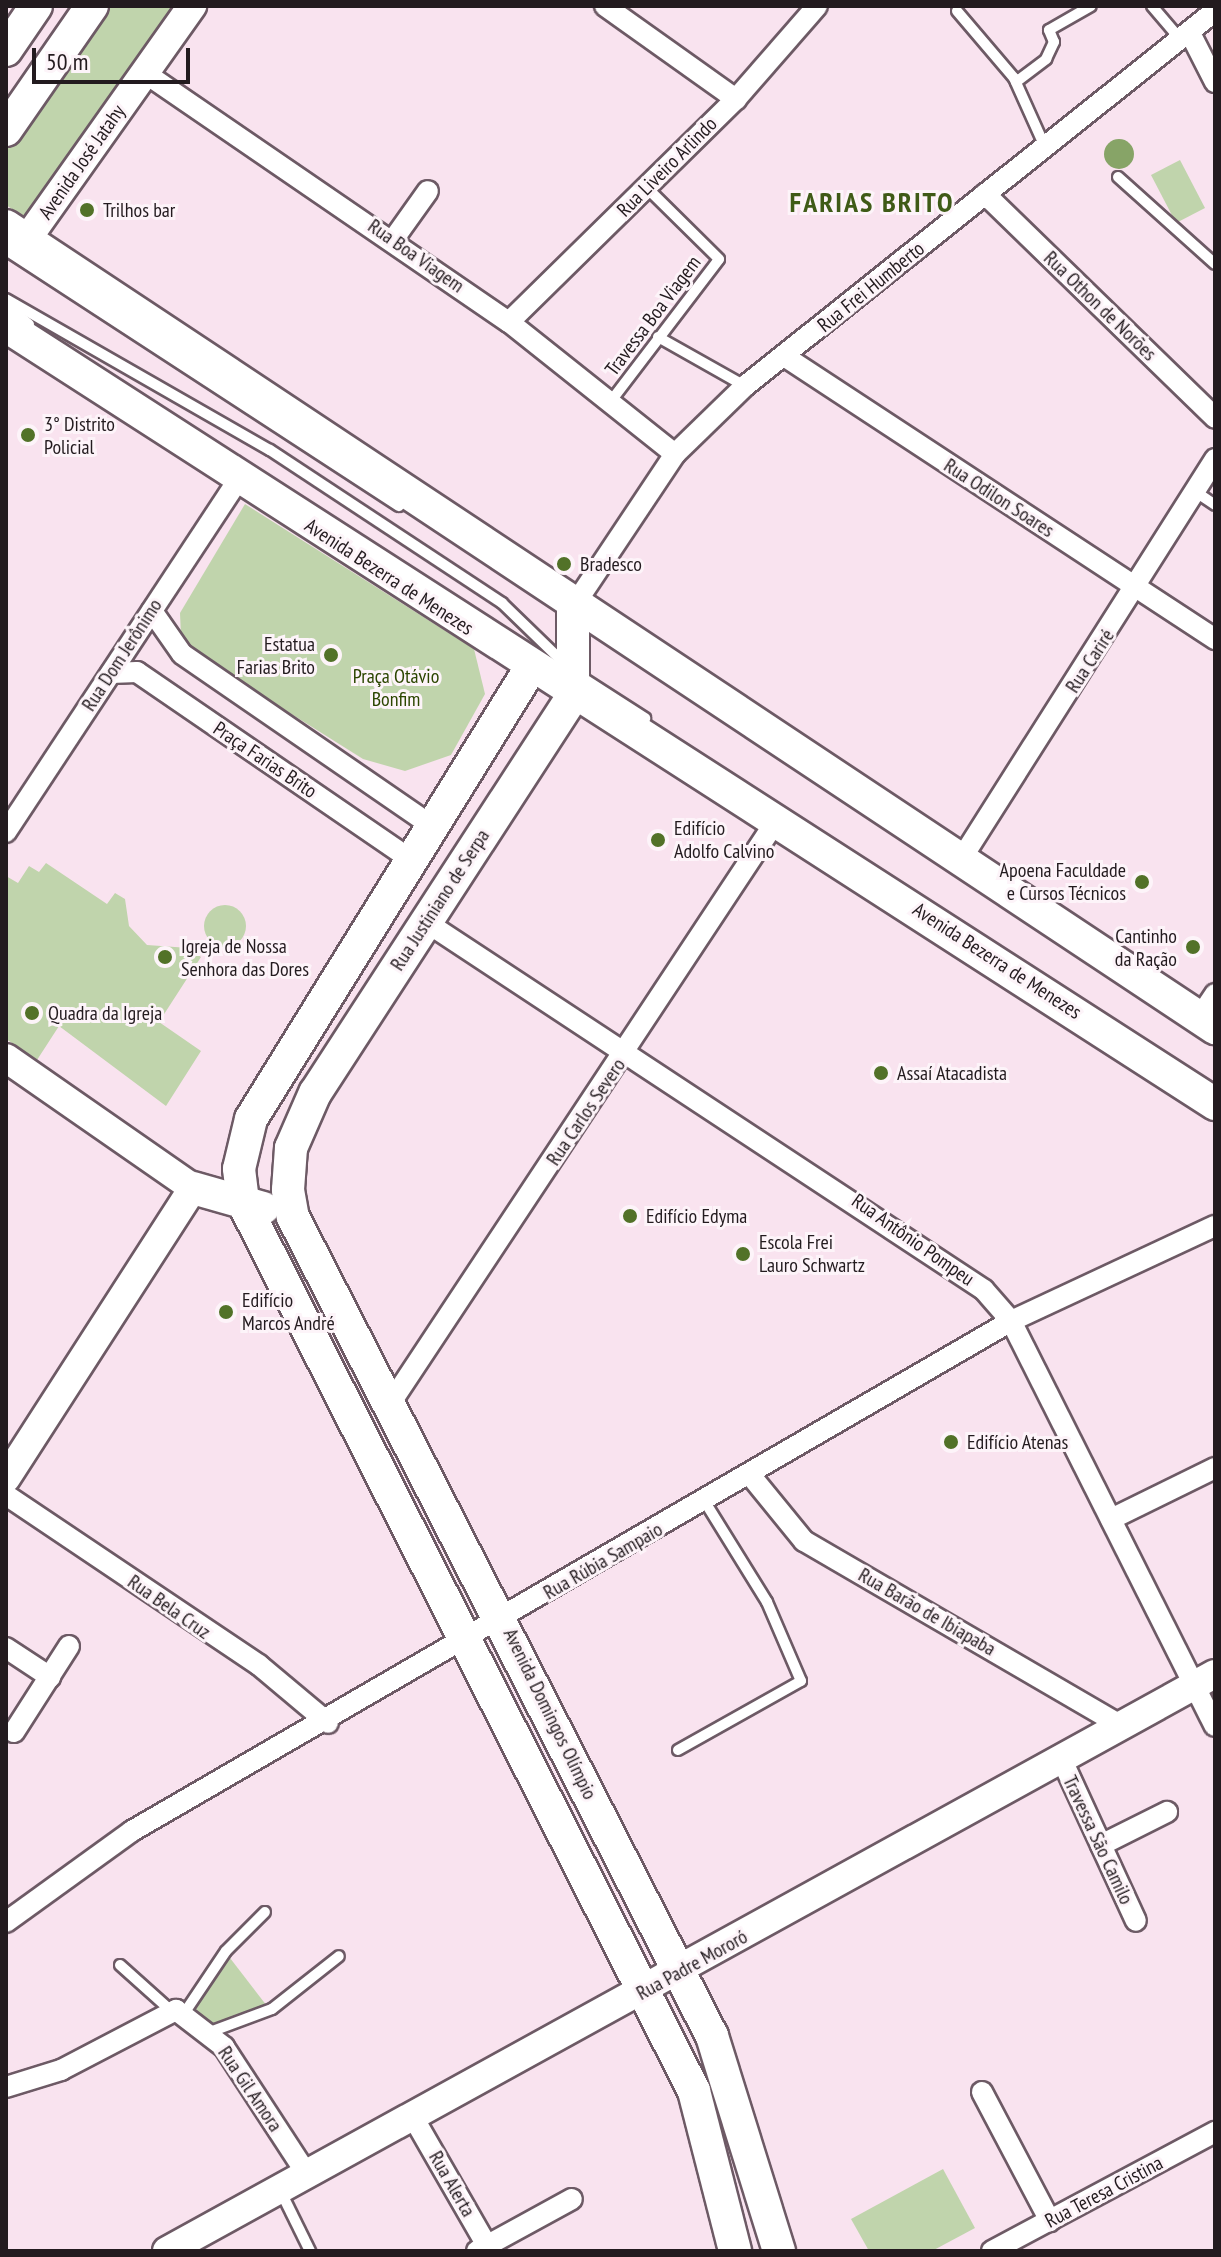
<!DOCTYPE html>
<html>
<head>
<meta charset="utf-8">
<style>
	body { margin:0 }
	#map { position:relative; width:1221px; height:2257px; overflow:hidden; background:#f9e3ef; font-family:"PT Sans Narrow",sans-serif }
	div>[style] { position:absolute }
	.green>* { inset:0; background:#c0d4ac }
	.round { border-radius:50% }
	.water>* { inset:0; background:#87a467 }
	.roads { filter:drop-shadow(2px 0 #6d5a65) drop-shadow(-2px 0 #6d5a65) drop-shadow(0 2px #6d5a65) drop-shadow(0 -2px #6d5a65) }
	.lane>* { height:10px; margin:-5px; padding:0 5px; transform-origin:5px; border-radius:5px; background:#fff }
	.street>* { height:20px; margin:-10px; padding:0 10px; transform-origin:10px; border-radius:10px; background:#fff }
	.secondary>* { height:28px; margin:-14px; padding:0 14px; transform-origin:14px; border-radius:14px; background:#fff }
	.primary>* { height:32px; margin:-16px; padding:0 16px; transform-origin:16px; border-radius:16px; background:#fff }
	.dots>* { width:22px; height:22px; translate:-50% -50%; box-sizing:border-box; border:4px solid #fdf4f9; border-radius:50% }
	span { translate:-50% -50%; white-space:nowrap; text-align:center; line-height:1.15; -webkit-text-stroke:6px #fdf4f9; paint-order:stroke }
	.street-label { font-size:20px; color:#231b1f }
	.poi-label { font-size:20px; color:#231b1f }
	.left { translate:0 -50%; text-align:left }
	.right { translate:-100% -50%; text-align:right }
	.park-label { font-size:20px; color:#2c4600 }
	.district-label { font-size:28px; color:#3f5b17; font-weight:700; letter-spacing:2px }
	.frame { position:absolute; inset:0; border:8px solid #231b1f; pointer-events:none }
	.scale { position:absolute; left:32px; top:48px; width:158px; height:36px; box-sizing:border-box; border:4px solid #231b1f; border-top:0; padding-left:10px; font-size:24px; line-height:28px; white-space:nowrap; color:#231b1f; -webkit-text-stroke:6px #fdf4f9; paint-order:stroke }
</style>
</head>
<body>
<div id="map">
	<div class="green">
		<div style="clip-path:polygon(106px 6px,175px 6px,24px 217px,6px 205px,6px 149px)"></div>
		<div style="clip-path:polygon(1180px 160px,1205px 208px,1176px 223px,1151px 175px)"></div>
		<div style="clip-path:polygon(245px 504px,474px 649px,485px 694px,451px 755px,405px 771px,363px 759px,196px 654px,181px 636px,180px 613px)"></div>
		<div style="clip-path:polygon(46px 863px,107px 904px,115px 893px,125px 899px,129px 926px,147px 945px,189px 948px,201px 957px,159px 1022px,201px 1051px,166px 1106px,59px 1026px,37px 1060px,6px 1039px,6px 876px,18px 883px,29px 866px,39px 872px)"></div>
		<div class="round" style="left:204px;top:905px;width:42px;height:42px"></div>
		<div style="clip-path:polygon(230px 1958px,267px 2006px,211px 2028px,195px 2008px)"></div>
		<div style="clip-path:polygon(943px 2169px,975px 2228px,932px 2251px,869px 2251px,851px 2219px)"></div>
	</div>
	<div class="water">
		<div class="round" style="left:1104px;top:139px;width:30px;height:30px"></div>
	</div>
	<div class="roads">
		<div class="lane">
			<div style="left:1152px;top:6px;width:45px;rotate:49.5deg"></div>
			<div style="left:957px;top:11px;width:88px;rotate:49.6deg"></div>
			<div style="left:1014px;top:78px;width:76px;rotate:65.8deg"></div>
			<div style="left:1016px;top:82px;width:38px;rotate:-37deg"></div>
			<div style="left:1046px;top:59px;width:19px;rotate:-65deg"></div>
			<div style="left:1054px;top:42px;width:13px;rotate:-113deg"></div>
			<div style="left:1049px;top:30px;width:48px;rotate:-29.7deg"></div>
			<div style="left:1118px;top:177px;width:130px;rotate:41.9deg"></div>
			<div style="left:6px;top:250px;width:469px;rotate:33.1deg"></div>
			<div style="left:6px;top:299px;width:304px;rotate:29.8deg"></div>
			<div style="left:270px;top:450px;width:278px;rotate:33.4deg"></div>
			<div style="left:502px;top:603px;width:88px;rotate:44.1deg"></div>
			<div style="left:6px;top:305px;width:30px;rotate:40deg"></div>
			<div style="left:658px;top:337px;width:100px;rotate:29.4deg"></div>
			<div style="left:611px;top:401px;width:178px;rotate:-52.7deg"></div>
			<div style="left:719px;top:259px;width:103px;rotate:-135.4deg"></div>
			<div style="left:1196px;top:492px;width:23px;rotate:34deg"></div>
			<div style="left:578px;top:675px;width:80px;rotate:32.7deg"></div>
			<div style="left:678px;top:1750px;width:141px;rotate:-29.3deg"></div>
			<div style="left:801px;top:1681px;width:86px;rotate:-113.3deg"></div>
			<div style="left:767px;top:1602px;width:118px;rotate:-121.8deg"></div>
			<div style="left:120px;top:1965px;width:66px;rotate:41.9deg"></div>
			<div style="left:185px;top:2012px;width:73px;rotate:-56.1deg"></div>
			<div style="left:226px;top:1951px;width:55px;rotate:-45deg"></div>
			<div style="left:210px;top:2032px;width:66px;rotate:-20.4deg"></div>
			<div style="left:272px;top:2009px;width:85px;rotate:-38.3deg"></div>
			<div style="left:280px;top:2190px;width:68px;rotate:63.8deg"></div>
		</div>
		<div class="street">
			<div style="left:605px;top:6px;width:161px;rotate:35.4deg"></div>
			<div style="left:1190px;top:33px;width:55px;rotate:63deg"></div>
			<div style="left:145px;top:73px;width:441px;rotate:34.4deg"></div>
			<div style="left:509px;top:322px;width:212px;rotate:38.5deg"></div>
			<div style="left:985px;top:194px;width:321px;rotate:44.2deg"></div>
			<div style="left:393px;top:240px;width:60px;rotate:-54.5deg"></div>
			<div style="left:509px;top:322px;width:318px;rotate:-44.5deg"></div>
			<div style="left:736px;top:99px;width:123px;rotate:-48.9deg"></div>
			<div style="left:784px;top:356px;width:516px;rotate:33.29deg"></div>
			<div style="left:573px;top:607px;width:184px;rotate:-56.3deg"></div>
			<div style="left:675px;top:454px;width:98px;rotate:-44.2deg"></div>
			<div style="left:745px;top:386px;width:601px;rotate:-38.59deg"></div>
			<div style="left:152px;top:611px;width:52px;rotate:55.1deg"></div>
			<div style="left:182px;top:654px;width:307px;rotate:34.5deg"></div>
			<div style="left:111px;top:673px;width:26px;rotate:-2deg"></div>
			<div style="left:137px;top:672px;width:337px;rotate:34.4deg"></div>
			<div style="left:6px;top:832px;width:423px;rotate:-56.6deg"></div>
			<div style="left:960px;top:861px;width:476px;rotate:-57.6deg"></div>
			<div style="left:426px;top:922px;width:668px;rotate:33.4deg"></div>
			<div style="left:984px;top:1290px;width:41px;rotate:48.9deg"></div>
			<div style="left:1011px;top:1321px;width:453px;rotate:63.3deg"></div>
			<div style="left:1199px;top:1018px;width:29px;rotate:-56deg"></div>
			<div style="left:390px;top:1404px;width:703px;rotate:-56.49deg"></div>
			<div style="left:751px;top:1476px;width:84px;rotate:50.8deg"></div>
			<div style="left:804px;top:1541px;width:368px;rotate:30.2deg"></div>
			<div style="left:6px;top:1495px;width:305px;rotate:33.9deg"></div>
			<div style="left:259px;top:1665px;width:90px;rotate:40deg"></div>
			<div style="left:1111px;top:1519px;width:116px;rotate:-26.1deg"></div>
			<div style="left:6px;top:1648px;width:53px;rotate:33.4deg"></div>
			<div style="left:14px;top:1732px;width:102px;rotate:-57.4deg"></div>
			<div style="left:1061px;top:1758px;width:179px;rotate:65.3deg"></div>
			<div style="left:1101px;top:1845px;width:74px;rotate:-26.6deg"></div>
			<div style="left:6px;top:1922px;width:155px;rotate:-35.8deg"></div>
			<div style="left:132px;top:1831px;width:1016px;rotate:-30.12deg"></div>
			<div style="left:1011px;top:1321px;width:225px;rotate:-25deg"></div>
			<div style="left:6px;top:2087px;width:58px;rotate:-17.2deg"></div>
			<div style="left:61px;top:2070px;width:130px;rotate:-27.6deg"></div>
			<div style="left:176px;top:2010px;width:61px;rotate:37.6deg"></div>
			<div style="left:224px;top:2047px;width:150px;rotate:56.9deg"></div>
			<div style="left:982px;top:2092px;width:146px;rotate:62.2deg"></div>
			<div style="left:413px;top:2117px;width:155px;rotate:60.1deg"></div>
			<div style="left:477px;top:2251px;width:108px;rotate:-28.7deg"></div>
			<div style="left:992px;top:2251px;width:253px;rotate:-28.1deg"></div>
		</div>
		<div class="secondary">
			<div style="left:27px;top:239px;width:286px;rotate:-54.7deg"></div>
			<div style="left:6px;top:1058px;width:228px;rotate:34.8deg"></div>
			<div style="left:193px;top:1188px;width:345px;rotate:122.8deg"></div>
			<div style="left:167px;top:2251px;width:1196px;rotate:-28.84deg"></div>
		</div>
		<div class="primary">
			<div style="left:6px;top:50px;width:53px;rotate:-55.7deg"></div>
			<div style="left:6px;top:130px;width:151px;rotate:-55.3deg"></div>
			<div style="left:6px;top:226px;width:1451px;rotate:33.56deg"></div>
			<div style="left:6px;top:326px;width:1438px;rotate:32.76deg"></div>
			<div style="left:573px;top:607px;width:89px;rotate:90deg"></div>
			<div style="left:573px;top:696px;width:473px;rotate:123deg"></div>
			<div style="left:315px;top:1093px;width:60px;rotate:113.6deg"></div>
			<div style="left:291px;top:1148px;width:42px;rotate:94.1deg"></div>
			<div style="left:288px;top:1190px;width:27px;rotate:80deg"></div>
			<div style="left:293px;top:1217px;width:920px;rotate:62.91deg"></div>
			<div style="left:712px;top:2036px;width:225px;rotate:72.7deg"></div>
			<div style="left:530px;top:669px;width:529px;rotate:121.8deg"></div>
			<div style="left:251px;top:1119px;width:51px;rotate:103.5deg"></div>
			<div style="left:239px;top:1169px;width:33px;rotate:83deg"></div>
			<div style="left:243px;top:1202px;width:997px;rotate:63.1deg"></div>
			<div style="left:694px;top:2091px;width:165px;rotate:75.6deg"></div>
			<div style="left:193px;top:1188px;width:73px;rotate:15.9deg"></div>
		</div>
	</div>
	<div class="dots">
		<div style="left:87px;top:210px;background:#527228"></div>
		<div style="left:28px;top:435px;background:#527228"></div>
		<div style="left:564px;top:564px;background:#527228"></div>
		<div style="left:331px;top:655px;background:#527228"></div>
		<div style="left:658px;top:840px;background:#527228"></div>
		<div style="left:1142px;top:882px;background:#527228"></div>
		<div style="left:1193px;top:947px;background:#527228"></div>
		<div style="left:165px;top:957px;background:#527228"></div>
		<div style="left:32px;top:1013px;background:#527228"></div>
		<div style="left:881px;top:1073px;background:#527228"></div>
		<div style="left:630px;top:1216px;background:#527228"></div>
		<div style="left:743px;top:1254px;background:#527228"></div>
		<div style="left:226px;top:1312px;background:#527228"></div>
		<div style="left:951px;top:1442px;background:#527228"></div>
	</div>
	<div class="street-label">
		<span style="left:82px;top:162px;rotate:-55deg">Avenida José Jatahy</span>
		<span style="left:667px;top:167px;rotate:-45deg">Rua Liveiro Arlindo</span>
		<span style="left:416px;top:256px;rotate:35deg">Rua Boa Viagem</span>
		<span style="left:871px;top:287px;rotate:-39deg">Rua Frei Humberto</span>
		<span style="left:1100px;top:306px;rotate:44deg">Rua Othon de Norões</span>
		<span style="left:653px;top:316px;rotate:-53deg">Travessa Boa Viagem</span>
		<span style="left:999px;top:498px;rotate:33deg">Rua Odilon Soares</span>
		<span style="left:389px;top:577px;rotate:33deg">Avenida Bezerra de Menezes</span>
		<span style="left:122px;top:655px;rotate:-57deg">Rua Dom Jerônimo</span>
		<span style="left:1090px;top:661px;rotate:-57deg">Rua Cariré</span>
		<span style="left:265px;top:760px;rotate:34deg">Praça Farias Brito</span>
		<span style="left:440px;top:900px;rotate:-57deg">Rua Justiniano de Serpa</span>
		<span style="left:997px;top:961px;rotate:33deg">Avenida Bezerra de Menezes</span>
		<span style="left:586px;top:1112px;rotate:-56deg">Rua Carlos Severo</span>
		<span style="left:913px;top:1240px;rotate:35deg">Rua Antônio Pompeu</span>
		<span style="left:603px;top:1561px;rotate:-30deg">Rua Rúbia Sampaio</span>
		<span style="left:169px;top:1607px;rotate:35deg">Rua Bela Cruz</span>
		<span style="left:927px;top:1612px;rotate:30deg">Rua Barão de Ibiapaba</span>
		<span style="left:550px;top:1714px;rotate:64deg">Avenida Domingos Olímpio</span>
		<span style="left:1098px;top:1840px;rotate:65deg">Travessa São Camilo</span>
		<span style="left:692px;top:1965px;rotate:-29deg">Rua Padre Mororó</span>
		<span style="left:250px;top:2089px;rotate:56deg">Rua Gil Amora</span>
		<span style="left:452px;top:2184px;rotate:60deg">Rua Alerta</span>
		<span style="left:1104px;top:2192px;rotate:-28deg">Rua Teresa Cristina</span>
	</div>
	<div class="poi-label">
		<span class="left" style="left:103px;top:210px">Trilhos bar</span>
		<span class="left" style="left:44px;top:436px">3° Distrito<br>Policial</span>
		<span class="left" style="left:580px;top:564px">Bradesco</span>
		<span class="right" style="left:315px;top:656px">Estatua<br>Farias Brito</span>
		<span class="left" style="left:674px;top:840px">Edifício<br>Adolfo Calvino</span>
		<span class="right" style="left:1126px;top:882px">Apoena Faculdade<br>e Cursos Técnicos</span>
		<span class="right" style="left:1177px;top:948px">Cantinho<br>da Ração</span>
		<span class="left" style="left:181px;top:958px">Igreja de Nossa<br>Senhora das Dores</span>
		<span class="left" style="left:48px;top:1013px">Quadra da Igreja</span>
		<span class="left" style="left:897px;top:1073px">Assaí Atacadista</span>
		<span class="left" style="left:646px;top:1216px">Edifício Edyma</span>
		<span class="left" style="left:759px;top:1254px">Escola Frei<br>Lauro Schwartz</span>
		<span class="left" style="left:242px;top:1312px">Edifício<br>Marcos André</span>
		<span class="left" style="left:967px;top:1442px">Edifício Atenas</span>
	</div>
	<div class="park-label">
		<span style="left:396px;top:688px">Praça Otávio<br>Bonfim</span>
	</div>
	<div class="district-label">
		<span style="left:872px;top:202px">FARIAS BRITO</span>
	</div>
	<div class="frame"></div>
	<div class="scale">50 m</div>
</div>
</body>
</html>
